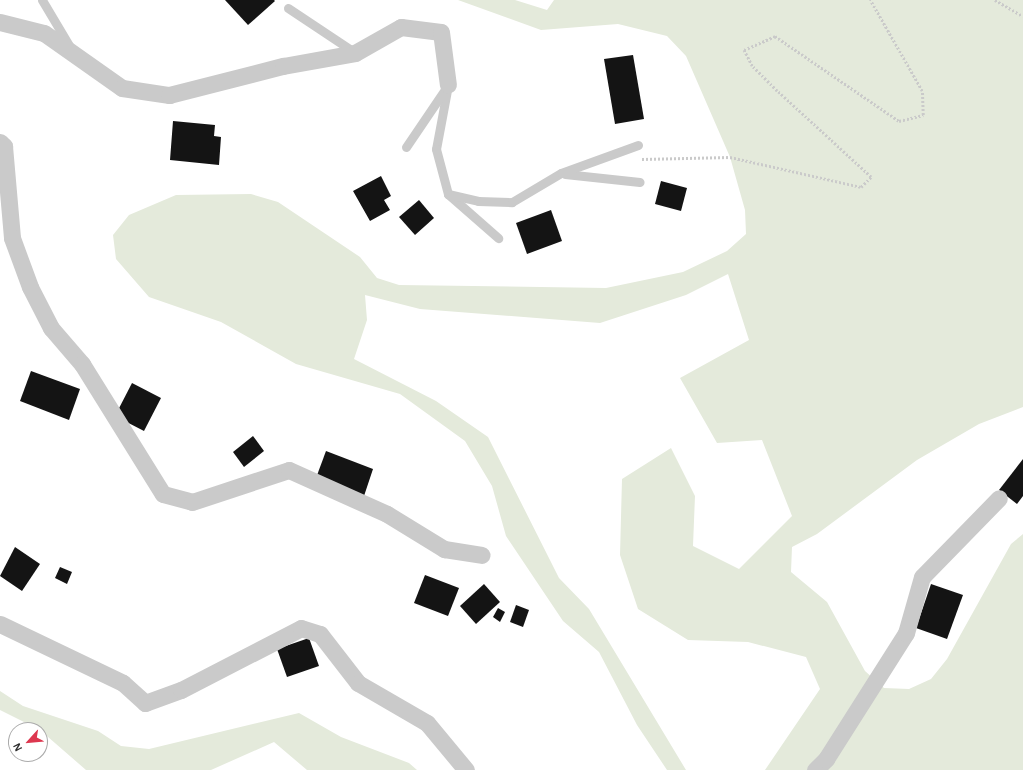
<!DOCTYPE html>
<html>
<head>
<meta charset="utf-8">
<style>
	body { margin:0 }
	#map { position:relative; width:1023px; height:770px; overflow:hidden; background:#fff; font-family:"Alegreya Sans",sans-serif }
	div>[style] { position:absolute }
	.green>* { inset:0; background:#e4eadb }
	.building>* { inset:0; background:#141414 }
	.path>* { height:2.5px; margin-top:-1.25px; transform-origin:0; background:repeating-linear-gradient(90deg,#cacaca 0 2px,transparent 0 4px) }
	.service>* { height:9px; margin:-4.5px; padding:0 4.5px; transform-origin:4.5px; border-radius:4.5px; background:#cacaca }
	.minor>* { height:17px; margin:-8.5px; padding:0 8.5px; transform-origin:8.5px; border-radius:8.5px; background:#cacaca }
	span { translate:-50% -50%; white-space:nowrap; text-align:center; line-height:1.15; -webkit-text-stroke:4px #fff; paint-order:stroke }
	.north { position:absolute; left:8px; top:722px; width:40px; height:40px; box-sizing:border-box; background:#fff; border:1px solid #ababab; border-radius:50%; rotate:243deg; font-size:11px; font-weight:700; line-height:16px; text-align:center; color:#2d2d2d }
	.north::after { content:''; display:block; margin:auto; width:14px; height:18px; background:#dd374f; clip-path:polygon(50% 0,100% 100%,50% 72%,0 100%) }
</style>
</head>
<body>
<div id="map">
	<div class="green">
		<div style="clip-path:polygon(458px 0,515px 0,547px 10px,554px 0,1023px 0,1023px 407px,979px 424px,917px 460px,817px 534px,792px 547px,791px 572px,827px 602px,865px 671px,884px 688px,909px 689px,931px 679px,947px 659px,1011px 544px,1023px 534px,1023px 770px,765px 770px,820px 689px,806px 657px,748px 642px,688px 640px,638px 609px,620px 555px,622px 479px,671px 448px,695px 496px,693px 546px,739px 569px,792px 516px,762px 440px,717px 443px,680px 378px,749px 340px,728px 274px,686px 295px,600px 323px,420px 309px,365px 295px,367px 320px,354px 359px,436px 401px,488px 437px,559px 578px,589px 609px,686px 770px,667px 770px,637px 725px,599px 652px,563px 621px,506px 536px,492px 486px,465px 441px,400px 394px,296px 364px,221px 322px,149px 297px,116px 259px,113px 235px,129px 215px,176px 195px,251px 194px,278px 202px,360px 257px,377px 278px,399px 285px,606px 288px,683px 272px,727px 251px,746px 234px,745px 210px,730px 157px,686px 56px,667px 36px,618px 24px,541px 30px)"></div>
		<div style="clip-path:polygon(0 691px,23px 706px,98px 731px,121px 746px,149px 749px,299px 713px,341px 737px,409px 763px,417px 770px,307px 770px,274px 742px,211px 770px,86px 770px,40px 730px,0 710px)"></div>
	</div>
	<div class="building">
		<div style="clip-path:polygon(225px 0,274px 0,275px 1px,248px 25px)"></div>
		<div style="clip-path:polygon(633px 55px,644px 119px,615px 124px,604px 59px)"></div>
		<div style="clip-path:polygon(173px 121px,215px 125px,214px 136px,221px 137px,219px 165px,170px 160px)"></div>
		<div style="clip-path:polygon(381px 176px,391px 196px,384px 200px,390px 210px,370px 221px,353px 191px)"></div>
		<div style="clip-path:polygon(661px 181px,687px 188px,681px 211px,655px 204px)"></div>
		<div style="clip-path:polygon(419px 200px,434px 218px,415px 235px,399px 217px)"></div>
		<div style="clip-path:polygon(551px 210px,562px 241px,527px 254px,516px 223px)"></div>
		<div style="clip-path:polygon(31px 371px,80px 389px,69px 420px,20px 401px)"></div>
		<div style="clip-path:polygon(132px 383px,161px 398px,144px 431px,115px 416px)"></div>
		<div style="clip-path:polygon(253px 436px,264px 451px,244px 467px,233px 452px)"></div>
		<div style="clip-path:polygon(326px 451px,373px 469px,364px 496px,316px 478px)"></div>
		<div style="clip-path:polygon(1023px 459px,1023px 496px,1017px 504px,999px 490px)"></div>
		<div style="clip-path:polygon(15px 547px,40px 564px,22px 591px,0 576px)"></div>
		<div style="clip-path:polygon(60px 567px,72px 572px,67px 584px,55px 578px)"></div>
		<div style="clip-path:polygon(425px 575px,459px 588px,448px 616px,414px 603px)"></div>
		<div style="clip-path:polygon(484px 584px,500px 602px,476px 624px,460px 606px)"></div>
		<div style="clip-path:polygon(931px 584px,963px 595px,947px 639px,916px 628px)"></div>
		<div style="clip-path:polygon(516px 605px,529px 610px,523px 627px,510px 622px)"></div>
		<div style="clip-path:polygon(498px 608px,505px 612px,500px 622px,493px 617px)"></div>
		<div style="clip-path:polygon(309px 638px,319px 666px,287px 677px,277px 649px)"></div>
	</div>
	<div class="path">
		<div style="left:995px;top:0;width:32px;rotate:30deg"></div>
		<div style="left:642px;top:159px;width:88px;rotate:-1.3deg"></div>
		<div style="left:730px;top:157px;width:134px;rotate:12.9deg"></div>
		<div style="left:861px;top:187px;width:14px;rotate:-45deg"></div>
		<div style="left:871px;top:177px;width:127px;rotate:-137.5deg"></div>
		<div style="left:777px;top:91px;width:35px;rotate:-135deg"></div>
		<div style="left:752px;top:66px;width:18px;rotate:-117deg"></div>
		<div style="left:744px;top:50px;width:34px;rotate:-24deg"></div>
		<div style="left:775px;top:36px;width:150px;rotate:34.4deg"></div>
		<div style="left:899px;top:121px;width:25px;rotate:-14deg"></div>
		<div style="left:923px;top:115px;width:24px;rotate:-92deg"></div>
		<div style="left:922px;top:91px;width:105px;rotate:-119.7deg"></div>
	</div>
	<div class="service">
		<div style="left:42px;top:0;width:55px;rotate:59.2deg"></div>
		<div style="left:288px;top:8px;width:79px;rotate:33.7deg"></div>
		<div style="left:448px;top:85px;width:65px;rotate:100.6deg"></div>
		<div style="left:436px;top:149px;width:47px;rotate:75.1deg"></div>
		<div style="left:448px;top:194px;width:67px;rotate:41.3deg"></div>
		<div style="left:406px;top:147px;width:71px;rotate:-55.9deg"></div>
		<div style="left:565px;top:174px;width:75px;rotate:6.1deg"></div>
		<div style="left:448px;top:194px;width:31px;rotate:13deg"></div>
		<div style="left:478px;top:201px;width:34px;rotate:2deg"></div>
		<div style="left:512px;top:202px;width:57px;rotate:-30.6deg"></div>
		<div style="left:561px;top:173px;width:82px;rotate:-20deg"></div>
	</div>
	<div class="minor">
		<div style="left:0;top:22px;width:45px;rotate:14deg"></div>
		<div style="left:44px;top:33px;width:95px;rotate:35.2deg"></div>
		<div style="left:122px;top:88px;width:48px;rotate:8.5deg"></div>
		<div style="left:169px;top:95px;width:118px;rotate:-14.3deg"></div>
		<div style="left:283px;top:66px;width:73px;rotate:-10.2deg"></div>
		<div style="left:355px;top:53px;width:53px;rotate:-29.5deg"></div>
		<div style="left:401px;top:27px;width:40px;rotate:7.1deg"></div>
		<div style="left:441px;top:32px;width:53px;rotate:82.5deg"></div>
		<div style="left:0;top:142px;width:6px;rotate:45deg"></div>
		<div style="left:4px;top:146px;width:92px;rotate:85deg"></div>
		<div style="left:12px;top:238px;width:52px;rotate:69.8deg"></div>
		<div style="left:30px;top:287px;width:46px;rotate:62.9deg"></div>
		<div style="left:51px;top:328px;width:48px;rotate:49.3deg"></div>
		<div style="left:82px;top:364px;width:153px;rotate:58.1deg"></div>
		<div style="left:163px;top:494px;width:30px;rotate:15deg"></div>
		<div style="left:192px;top:502px;width:102px;rotate:-18.3deg"></div>
		<div style="left:289px;top:470px;width:107px;rotate:24.2deg"></div>
		<div style="left:387px;top:514px;width:67px;rotate:31.6deg"></div>
		<div style="left:444px;top:549px;width:38px;rotate:9deg"></div>
		<div style="left:0;top:624px;width:136px;rotate:25.6deg"></div>
		<div style="left:123px;top:683px;width:30px;rotate:42deg"></div>
		<div style="left:145px;top:703px;width:38px;rotate:-20deg"></div>
		<div style="left:181px;top:690px;width:135px;rotate:-27.3deg"></div>
		<div style="left:301px;top:628px;width:20px;rotate:18deg"></div>
		<div style="left:320px;top:634px;width:62px;rotate:52.2deg"></div>
		<div style="left:358px;top:683px;width:80px;rotate:30.1deg"></div>
		<div style="left:427px;top:723px;width:61px;rotate:50.3deg"></div>
		<div style="left:815px;top:770px;width:16px;rotate:-45deg"></div>
		<div style="left:826px;top:759px;width:149px;rotate:-57.6deg"></div>
		<div style="left:906px;top:633px;width:58px;rotate:-74.1deg"></div>
		<div style="left:922px;top:577px;width:110px;rotate:-45.7deg"></div>
	</div>
	<div class="north">N</div>
</div>
</body>
</html>
